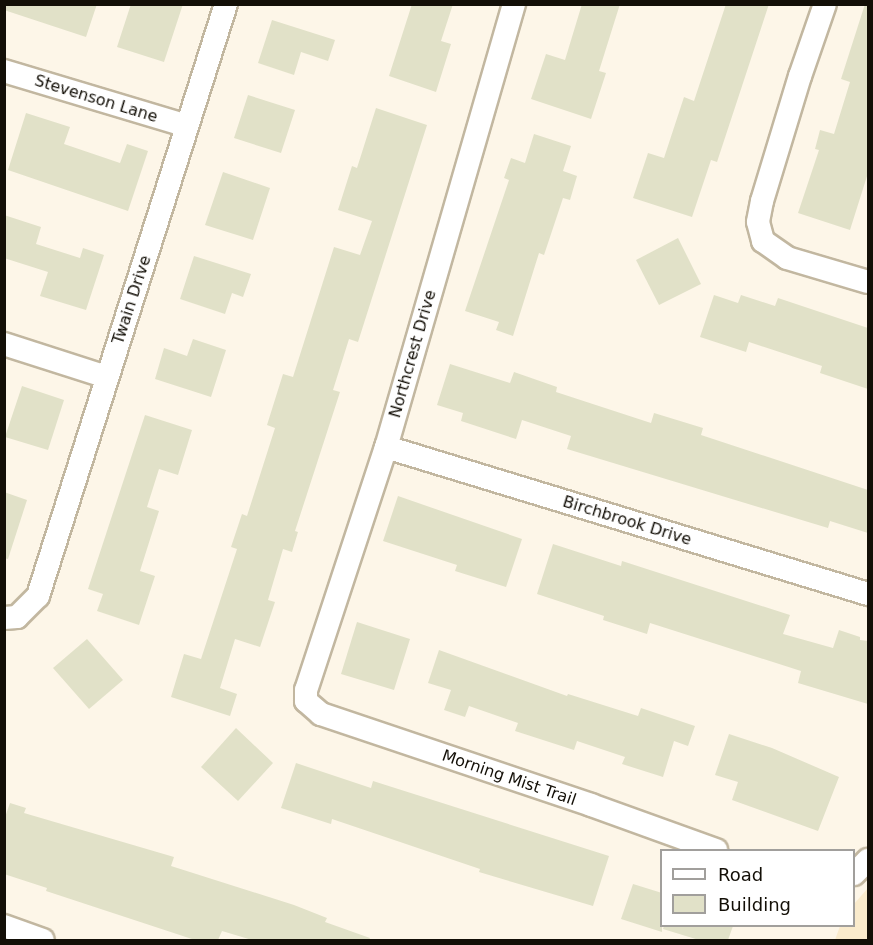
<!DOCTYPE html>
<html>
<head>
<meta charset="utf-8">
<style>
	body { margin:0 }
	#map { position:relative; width:873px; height:945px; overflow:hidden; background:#fdf6e8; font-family:"DejaVu Sans",sans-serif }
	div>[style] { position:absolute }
	.built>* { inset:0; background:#faebcc }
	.building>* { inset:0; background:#e1e1c8 }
	.roads { filter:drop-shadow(2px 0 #c2b7a0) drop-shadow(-2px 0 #c2b7a0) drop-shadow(0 2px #c2b7a0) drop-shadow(0 -2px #c2b7a0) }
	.street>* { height:22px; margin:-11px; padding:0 11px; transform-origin:11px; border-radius:11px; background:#fff }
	span { translate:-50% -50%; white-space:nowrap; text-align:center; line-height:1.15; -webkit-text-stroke:5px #fff; paint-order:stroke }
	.street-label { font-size:16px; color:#130f07 }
	.frame { position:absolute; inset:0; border:6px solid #130f07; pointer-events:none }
	.legend { position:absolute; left:660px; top:849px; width:195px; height:78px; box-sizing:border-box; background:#fff; border:2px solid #a19f9c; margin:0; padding:8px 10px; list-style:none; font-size:18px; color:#130f07 }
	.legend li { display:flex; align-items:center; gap:12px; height:30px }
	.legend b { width:30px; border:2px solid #a19f9c }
</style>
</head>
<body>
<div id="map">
	<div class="built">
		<div style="clip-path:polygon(868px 888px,868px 940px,835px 940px,840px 926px,854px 926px,854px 904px)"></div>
	</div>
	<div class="building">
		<div style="clip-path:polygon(4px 4px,97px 4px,86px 37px,4px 10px)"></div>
		<div style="clip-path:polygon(131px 4px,183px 4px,164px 62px,117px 47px)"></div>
		<div style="clip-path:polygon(412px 4px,453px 4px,441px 41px,451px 44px,436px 92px,389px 76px)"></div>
		<div style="clip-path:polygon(582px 4px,620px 4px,599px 71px,606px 73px,591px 119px,531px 99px,546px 54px,565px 60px)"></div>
		<div style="clip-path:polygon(726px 4px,769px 4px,717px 162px,711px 160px,692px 217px,633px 198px,648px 153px,664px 158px,684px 97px,694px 101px)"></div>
		<div style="clip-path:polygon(865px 4px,868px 5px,868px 173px,850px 230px,798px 213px,819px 150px,815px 149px,820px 130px,834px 134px,850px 82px,841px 79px)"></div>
		<div style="clip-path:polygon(272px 20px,335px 40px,328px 61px,301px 52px,294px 75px,258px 63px)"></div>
		<div style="clip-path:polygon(248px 95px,295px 110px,281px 153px,234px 138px)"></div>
		<div style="clip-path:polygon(376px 108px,427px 125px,358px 342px,349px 339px,333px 390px,340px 392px,295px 531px,298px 532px,292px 552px,283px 549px,268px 600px,275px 602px,260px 647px,235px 639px,220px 688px,237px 694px,230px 716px,171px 697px,184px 654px,201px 659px,237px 549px,231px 547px,242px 514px,247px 516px,275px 428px,267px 425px,283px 374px,293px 377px,334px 247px,360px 255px,372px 221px,338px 210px,352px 166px,357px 168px)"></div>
		<div style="clip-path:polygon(26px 113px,70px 127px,64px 144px,120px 163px,127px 144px,148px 151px,128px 211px,8px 170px)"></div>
		<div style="clip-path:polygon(534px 134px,571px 146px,563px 171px,577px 176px,570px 200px,563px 198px,544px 255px,539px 253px,513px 336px,496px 330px,499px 322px,465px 311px,509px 180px,504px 178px,511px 158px,525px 163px)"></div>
		<div style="clip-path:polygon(223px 172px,270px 188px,253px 240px,205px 225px)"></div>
		<div style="clip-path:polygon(4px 215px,41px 227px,36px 244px,80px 258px,83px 248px,104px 255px,86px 310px,40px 296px,48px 272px,4px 258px)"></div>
		<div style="clip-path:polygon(678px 238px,701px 284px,659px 305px,636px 260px)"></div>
		<div style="clip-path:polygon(194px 256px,251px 274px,243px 297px,232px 293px,225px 314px,180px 299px)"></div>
		<div style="clip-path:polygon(714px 295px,738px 303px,741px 295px,775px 306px,778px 298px,868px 328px,868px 389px,820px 373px,822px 366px,749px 342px,746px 352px,700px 337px)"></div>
		<div style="clip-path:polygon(193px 339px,226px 350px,211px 397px,155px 379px,164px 348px,187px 356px)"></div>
		<div style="clip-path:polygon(450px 364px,510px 383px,514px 372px,557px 387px,556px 392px,651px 423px,654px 413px,703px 428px,701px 435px,868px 490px,868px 533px,830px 521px,828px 528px,567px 449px,571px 436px,522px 420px,516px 439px,461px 421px,463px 413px,437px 405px)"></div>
		<div style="clip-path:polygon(22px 386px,64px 400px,48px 450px,5px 437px)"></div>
		<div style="clip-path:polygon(145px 415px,192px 430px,178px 475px,159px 469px,147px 507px,159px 511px,140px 571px,155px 576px,139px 625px,97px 611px,103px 594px,88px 589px)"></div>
		<div style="clip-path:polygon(4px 492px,27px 500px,8px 559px,4px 558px)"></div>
		<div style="clip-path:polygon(398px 496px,522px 539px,506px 587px,455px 571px,457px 565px,383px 541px)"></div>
		<div style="clip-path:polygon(553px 544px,621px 566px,622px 561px,790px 615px,783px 634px,833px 648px,839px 630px,860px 637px,860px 640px,868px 641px,868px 704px,798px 683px,801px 671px,650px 623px,647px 634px,603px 620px,604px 616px,537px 594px)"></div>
		<div style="clip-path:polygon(357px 622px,410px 639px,394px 690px,341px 674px)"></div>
		<div style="clip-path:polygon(87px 639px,123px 680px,89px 709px,53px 668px)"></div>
		<div style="clip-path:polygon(439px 650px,567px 696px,568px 694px,638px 716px,641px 708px,695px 726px,688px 746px,674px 741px,663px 777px,622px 764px,625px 757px,577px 741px,574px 750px,515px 731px,518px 723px,469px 706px,465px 717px,444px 710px,451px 690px,428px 683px)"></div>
		<div style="clip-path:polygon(236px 728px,273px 763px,238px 801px,201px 767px)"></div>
		<div style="clip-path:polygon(729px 734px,772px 748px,839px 777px,818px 831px,732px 800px,738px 782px,715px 775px)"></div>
		<div style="clip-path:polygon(296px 763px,371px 788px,373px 781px,609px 856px,593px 906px,479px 872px,480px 869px,332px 819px,331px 824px,281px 808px)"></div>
		<div style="clip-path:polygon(10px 803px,26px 808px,24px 813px,174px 857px,171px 866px,294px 905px,327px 918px,325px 922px,370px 938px,369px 940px,252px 940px,222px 931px,218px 940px,195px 940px,46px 891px,47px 888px,4px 874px,4px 820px)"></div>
		<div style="clip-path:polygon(633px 884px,662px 893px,662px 932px,621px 919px)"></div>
		<div style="clip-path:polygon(664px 926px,733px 926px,728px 940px,699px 940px,663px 929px)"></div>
	</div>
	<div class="roads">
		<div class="street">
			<div style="left:514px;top:4px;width:461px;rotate:106.1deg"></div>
			<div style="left:386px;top:447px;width:256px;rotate:108.2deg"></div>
			<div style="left:306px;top:690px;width:11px;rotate:90deg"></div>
			<div style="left:306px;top:701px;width:20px;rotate:41deg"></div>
			<div style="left:321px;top:714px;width:285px;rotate:18.6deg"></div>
			<div style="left:591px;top:805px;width:133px;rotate:19.8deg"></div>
			<div style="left:825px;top:4px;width:76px;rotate:109.1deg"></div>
			<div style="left:800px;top:76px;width:131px;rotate:106.9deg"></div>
			<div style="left:762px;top:201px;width:21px;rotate:101deg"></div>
			<div style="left:758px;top:222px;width:20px;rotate:75deg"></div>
			<div style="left:763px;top:241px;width:29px;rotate:35deg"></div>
			<div style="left:787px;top:258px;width:84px;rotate:16.5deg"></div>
			<div style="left:4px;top:71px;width:191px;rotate:16.7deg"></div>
			<div style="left:4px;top:344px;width:108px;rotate:17.8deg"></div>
			<div style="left:386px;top:447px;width:504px;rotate:16.96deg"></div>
			<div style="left:4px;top:618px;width:13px;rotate:-4deg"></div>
			<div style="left:17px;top:617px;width:30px;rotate:-45deg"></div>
			<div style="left:38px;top:596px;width:621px;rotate:-72.38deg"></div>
			<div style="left:854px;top:874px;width:20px;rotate:-45deg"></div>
			<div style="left:4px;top:926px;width:41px;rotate:19.7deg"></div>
		</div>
	</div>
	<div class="street-label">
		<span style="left:96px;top:99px;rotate:17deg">Stevenson Lane</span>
		<span style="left:132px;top:300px;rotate:-72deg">Twain Drive</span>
		<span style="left:413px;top:354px;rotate:-74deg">Northcrest Drive</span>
		<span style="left:627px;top:521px;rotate:17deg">Birchbrook Drive</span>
		<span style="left:509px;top:778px;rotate:19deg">Morning Mist Trail</span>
	</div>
	<div class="frame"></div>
	<ul class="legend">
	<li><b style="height:8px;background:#fff"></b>Road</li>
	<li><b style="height:16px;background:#e1e1c8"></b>Building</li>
	</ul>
</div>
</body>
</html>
